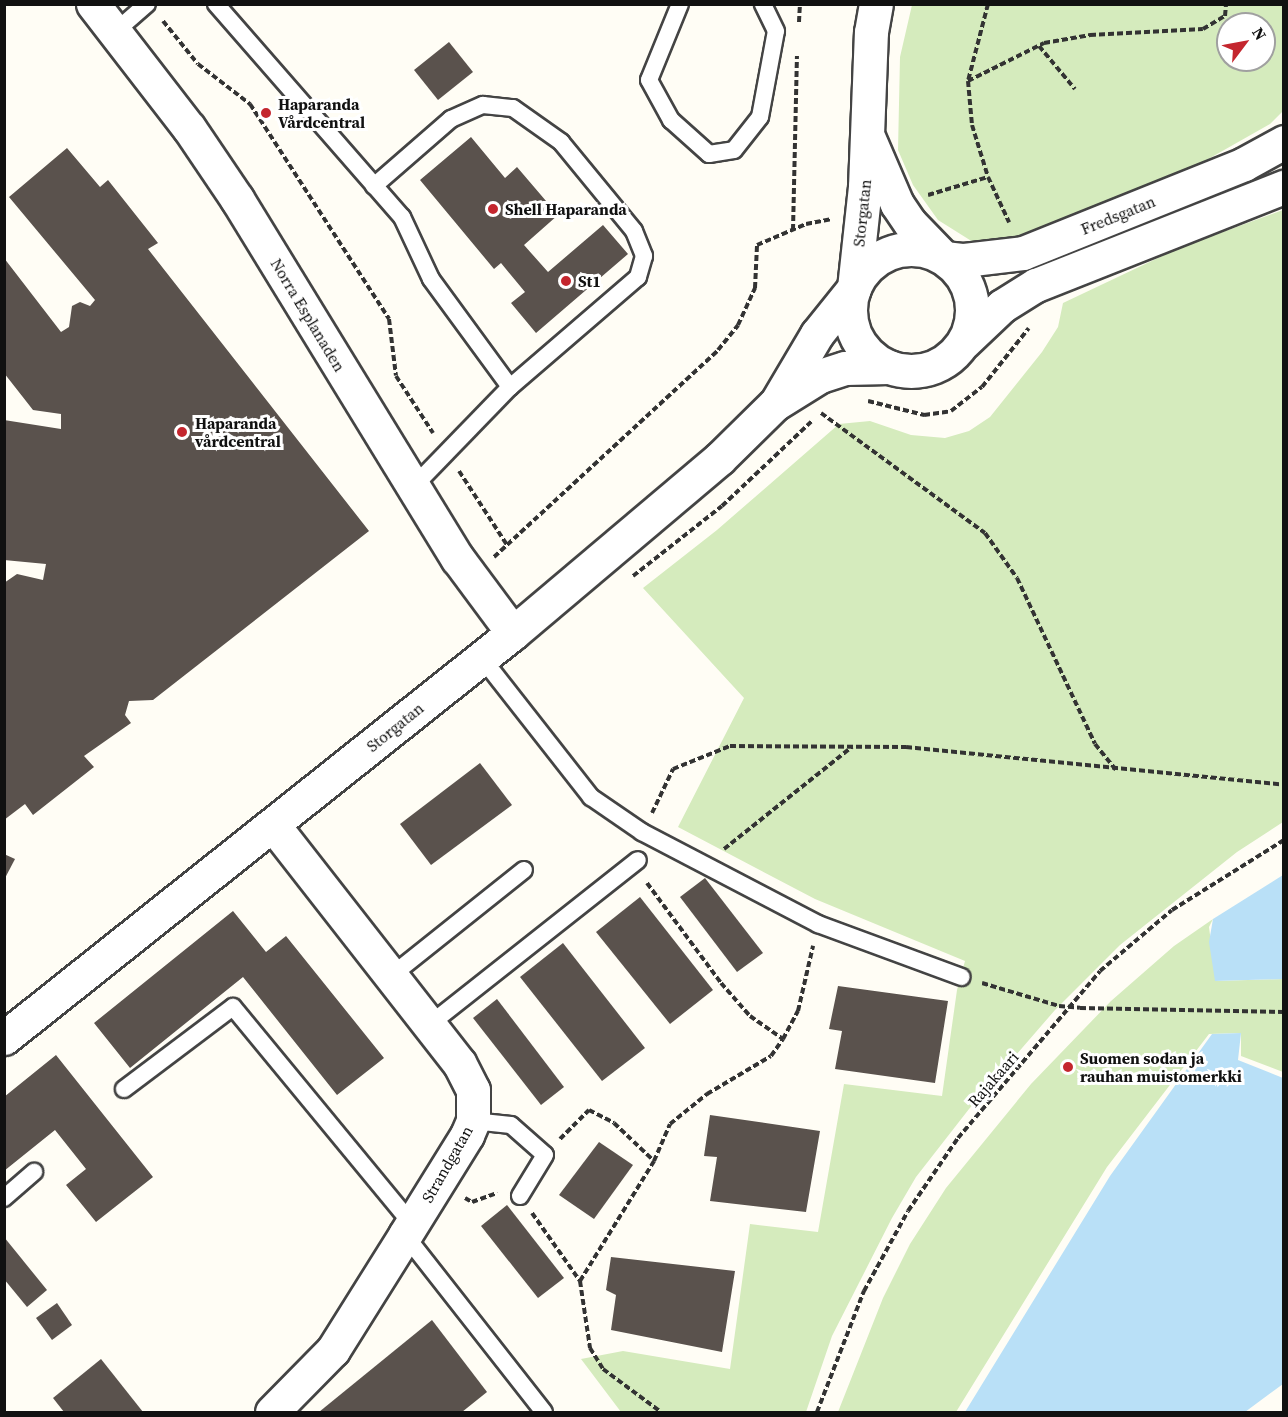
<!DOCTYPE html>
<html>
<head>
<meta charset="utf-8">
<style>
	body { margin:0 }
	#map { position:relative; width:1288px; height:1417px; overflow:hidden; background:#fffdf5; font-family:"Source Serif 4",serif }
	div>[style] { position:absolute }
	.green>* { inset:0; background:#d5ebbd }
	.water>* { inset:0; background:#b9e0f7 }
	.building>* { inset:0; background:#5a524d }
	.path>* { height:4px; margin-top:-2px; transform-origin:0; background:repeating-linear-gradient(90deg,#333 0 6px,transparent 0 9px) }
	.roads { filter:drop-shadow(2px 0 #444) drop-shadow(-2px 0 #444) drop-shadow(0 2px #444) drop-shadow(0 -2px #444) }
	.lane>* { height:16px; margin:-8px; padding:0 8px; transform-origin:8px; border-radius:8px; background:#fff }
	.street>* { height:33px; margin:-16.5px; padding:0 16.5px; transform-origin:16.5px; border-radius:16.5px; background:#fff }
	.street>.ring { margin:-16.5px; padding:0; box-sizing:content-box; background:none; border:33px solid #fff; border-radius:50% }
	.dots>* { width:16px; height:16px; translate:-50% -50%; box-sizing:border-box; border:3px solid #fff; border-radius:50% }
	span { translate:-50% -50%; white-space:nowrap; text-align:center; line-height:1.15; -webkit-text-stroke:6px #fff; paint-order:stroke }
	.poi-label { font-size:16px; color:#111; font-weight:700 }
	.left { translate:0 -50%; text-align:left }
	.street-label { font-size:16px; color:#111 }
	.frame { position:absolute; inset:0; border:6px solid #111; pointer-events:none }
	.north { position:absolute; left:1216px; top:12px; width:60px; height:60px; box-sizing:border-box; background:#fff; border:2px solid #a0a0a0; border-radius:50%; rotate:58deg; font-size:16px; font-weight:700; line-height:24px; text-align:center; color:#111 }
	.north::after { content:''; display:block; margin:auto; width:21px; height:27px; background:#c4262e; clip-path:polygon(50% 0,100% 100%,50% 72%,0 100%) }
</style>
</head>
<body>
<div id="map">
	<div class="green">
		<div style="clip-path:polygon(evenodd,912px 5px,1283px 5px,1283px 111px,1270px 124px,1180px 175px,1011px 244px,973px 242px,938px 220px,913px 185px,898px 150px,900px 57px,912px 5px,1228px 24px,1264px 24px,1264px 60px,1228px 60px,1228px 24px)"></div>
		<div style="clip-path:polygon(1283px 210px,1283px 822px,1237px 852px,1120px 945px,1055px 1010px,969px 1109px,916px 1177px,892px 1218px,832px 1336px,806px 1412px,621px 1412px,581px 1359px,623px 1351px,730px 1369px,750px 1224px,818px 1232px,844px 1084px,942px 1096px,957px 990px,965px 961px,815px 899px,678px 827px,744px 698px,643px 588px,717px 530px,839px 424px,870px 421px,911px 435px,945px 438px,969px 431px,990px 417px,1042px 352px,1058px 327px,1063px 303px,1179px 248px)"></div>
		<div style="clip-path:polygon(1213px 919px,1209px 927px,1216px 981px,1283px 979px,1283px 1072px,1241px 1056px,1241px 1033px,1209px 1034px,1107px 1167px,956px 1412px,838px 1412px,883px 1298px,910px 1244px,946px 1188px,1031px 1084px,1111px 1001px,1174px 946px)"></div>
	</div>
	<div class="water">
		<div style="clip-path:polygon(1283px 875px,1283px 979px,1215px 981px,1209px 942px,1213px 919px)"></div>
		<div style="clip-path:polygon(1241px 1033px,1238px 1060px,1283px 1078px,1283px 1384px,1245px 1412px,965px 1412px,1110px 1176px,1212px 1034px)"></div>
	</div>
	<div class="building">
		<div style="clip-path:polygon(449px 42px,473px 72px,438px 100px,414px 70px)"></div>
		<div style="clip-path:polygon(471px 137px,505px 178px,517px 167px,558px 215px,524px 245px,548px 272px,603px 225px,628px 254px,536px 333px,511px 303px,525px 292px,501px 263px,494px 269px,420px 180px)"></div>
		<div style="clip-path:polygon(67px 148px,100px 187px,108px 180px,158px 243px,148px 249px,369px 531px,153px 700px,129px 701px,125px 715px,131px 723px,84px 756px,94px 767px,33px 815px,25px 804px,4px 820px,4px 583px,17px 574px,43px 580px,46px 564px,4px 560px,4px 420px,61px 429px,61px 414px,33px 410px,4px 373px,4px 258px,61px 332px,69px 327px,72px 306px,80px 302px,90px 306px,95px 300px,9px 197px)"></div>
		<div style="clip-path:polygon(480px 763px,512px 805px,431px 865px,400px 824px)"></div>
		<div style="clip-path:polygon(4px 854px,15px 859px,4px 880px)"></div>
		<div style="clip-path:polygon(705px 878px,763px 953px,737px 972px,680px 897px)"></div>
		<div style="clip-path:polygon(640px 897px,713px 990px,670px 1024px,596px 932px)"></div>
		<div style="clip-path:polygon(233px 911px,266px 952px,286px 936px,384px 1058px,337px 1095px,243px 977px,130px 1068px,94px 1023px)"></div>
		<div style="clip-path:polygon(563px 943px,645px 1048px,602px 1081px,520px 977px)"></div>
		<div style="clip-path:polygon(838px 986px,948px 1001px,935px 1083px,835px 1069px,842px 1031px,829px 1029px)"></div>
		<div style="clip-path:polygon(497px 999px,564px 1087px,541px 1105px,473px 1018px)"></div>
		<div style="clip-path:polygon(56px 1055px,153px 1177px,96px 1222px,66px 1185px,86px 1169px,55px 1130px,4px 1171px,4px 1097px)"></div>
		<div style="clip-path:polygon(710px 1115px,820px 1131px,806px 1212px,710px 1201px,717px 1157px,704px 1156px)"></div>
		<div style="clip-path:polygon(599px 1142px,633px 1165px,594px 1219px,559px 1195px)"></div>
		<div style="clip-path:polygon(507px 1205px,564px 1278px,538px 1298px,481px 1226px)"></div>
		<div style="clip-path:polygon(4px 1237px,47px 1290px,27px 1307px,4px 1279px)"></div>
		<div style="clip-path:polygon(611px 1257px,735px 1271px,722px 1352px,611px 1330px,616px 1295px,606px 1290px)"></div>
		<div style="clip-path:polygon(57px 1303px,72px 1325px,52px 1340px,36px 1318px)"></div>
		<div style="clip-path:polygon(432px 1320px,487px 1392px,462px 1412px,319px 1412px)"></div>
		<div style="clip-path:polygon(101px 1359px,143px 1412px,64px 1412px,53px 1398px)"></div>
	</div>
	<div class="path">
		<div style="left:988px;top:4px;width:80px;rotate:104.6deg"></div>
		<div style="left:968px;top:81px;width:44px;rotate:84.8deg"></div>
		<div style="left:972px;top:125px;width:54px;rotate:72.9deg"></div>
		<div style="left:988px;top:177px;width:50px;rotate:65deg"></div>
		<div style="left:163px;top:21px;width:55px;rotate:50.9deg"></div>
		<div style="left:198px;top:64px;width:66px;rotate:37.6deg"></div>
		<div style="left:250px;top:104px;width:256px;rotate:57.1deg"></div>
		<div style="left:389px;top:319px;width:57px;rotate:83deg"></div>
		<div style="left:396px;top:376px;width:68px;rotate:57deg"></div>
		<div style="left:799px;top:22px;width:18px;rotate:-87deg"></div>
		<div style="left:1039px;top:46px;width:56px;rotate:50.1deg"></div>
		<div style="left:968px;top:81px;width:85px;rotate:-26.6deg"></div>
		<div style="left:1044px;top:43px;width:47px;rotate:-9.9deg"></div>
		<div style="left:1090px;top:35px;width:113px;rotate:-3deg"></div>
		<div style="left:1203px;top:29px;width:26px;rotate:-31deg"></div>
		<div style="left:1225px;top:16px;width:12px;rotate:-85deg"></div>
		<div style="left:928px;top:195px;width:63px;rotate:-16.7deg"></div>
		<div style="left:793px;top:230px;width:174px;rotate:-88.7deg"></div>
		<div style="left:868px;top:401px;width:58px;rotate:14deg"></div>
		<div style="left:924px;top:415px;width:27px;rotate:-8deg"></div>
		<div style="left:951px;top:411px;width:39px;rotate:-38deg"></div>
		<div style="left:982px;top:387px;width:75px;rotate:-51.5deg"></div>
		<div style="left:821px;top:413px;width:203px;rotate:36.2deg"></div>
		<div style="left:985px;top:533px;width:55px;rotate:54.6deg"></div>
		<div style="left:1017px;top:578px;width:183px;rotate:64.8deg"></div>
		<div style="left:1095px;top:744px;width:33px;rotate:51deg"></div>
		<div style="left:459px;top:471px;width:88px;rotate:57deg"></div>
		<div style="left:494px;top:557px;width:305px;rotate:-42.7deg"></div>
		<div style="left:718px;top:350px;width:32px;rotate:-51deg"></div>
		<div style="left:738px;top:325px;width:41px;rotate:-65.3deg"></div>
		<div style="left:755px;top:288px;width:43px;rotate:-87.3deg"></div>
		<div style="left:757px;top:245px;width:53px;rotate:-23.2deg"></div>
		<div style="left:806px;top:224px;width:25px;rotate:-11deg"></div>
		<div style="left:633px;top:576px;width:113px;rotate:-38.2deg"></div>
		<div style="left:722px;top:506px;width:125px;rotate:-43.4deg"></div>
		<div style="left:652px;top:813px;width:49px;rotate:-64.5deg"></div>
		<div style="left:673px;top:769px;width:61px;rotate:-22deg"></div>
		<div style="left:730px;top:746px;width:176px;rotate:0.3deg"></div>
		<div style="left:906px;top:747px;width:380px;rotate:5.7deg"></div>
		<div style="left:724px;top:849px;width:164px;rotate:-38.6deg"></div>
		<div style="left:647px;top:883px;width:124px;rotate:53.5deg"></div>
		<div style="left:721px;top:983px;width:44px;rotate:48.7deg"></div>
		<div style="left:750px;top:1016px;width:40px;rotate:34.9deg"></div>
		<div style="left:982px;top:983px;width:80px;rotate:16.6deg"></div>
		<div style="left:1059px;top:1006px;width:21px;rotate:5deg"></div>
		<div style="left:1080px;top:1008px;width:204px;rotate:1.1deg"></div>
		<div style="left:560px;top:1139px;width:41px;rotate:-45deg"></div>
		<div style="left:589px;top:1110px;width:28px;rotate:27deg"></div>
		<div style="left:614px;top:1123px;width:55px;rotate:43.5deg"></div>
		<div style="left:465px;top:1198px;width:8px;rotate:30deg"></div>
		<div style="left:472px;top:1202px;width:27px;rotate:-20deg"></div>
		<div style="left:532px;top:1213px;width:83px;rotate:54.8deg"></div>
		<div style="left:580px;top:1281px;width:68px;rotate:81.5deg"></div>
		<div style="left:590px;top:1348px;width:25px;rotate:58deg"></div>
		<div style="left:603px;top:1369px;width:72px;rotate:36.6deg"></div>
		<div style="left:580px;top:1281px;width:141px;rotate:-58.3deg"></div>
		<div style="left:654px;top:1161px;width:40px;rotate:-66.6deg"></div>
		<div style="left:670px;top:1124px;width:48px;rotate:-39deg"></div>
		<div style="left:707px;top:1094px;width:74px;rotate:-30.7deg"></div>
		<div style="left:771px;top:1056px;width:21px;rotate:-55deg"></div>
		<div style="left:783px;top:1039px;width:32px;rotate:-62deg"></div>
		<div style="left:798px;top:1011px;width:67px;rotate:-77deg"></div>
		<div style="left:817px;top:1412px;width:130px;rotate:-68.8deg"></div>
		<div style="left:864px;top:1291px;width:91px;rotate:-61.2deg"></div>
		<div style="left:908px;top:1211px;width:88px;rotate:-55.6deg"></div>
		<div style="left:958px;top:1138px;width:219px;rotate:-49.6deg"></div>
		<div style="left:1100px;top:971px;width:94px;rotate:-40.3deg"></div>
		<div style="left:1172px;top:910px;width:132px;rotate:-32deg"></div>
	</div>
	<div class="roads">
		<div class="lane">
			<div style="left:216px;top:4px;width:283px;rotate:48.9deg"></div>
			<div style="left:402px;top:217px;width:68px;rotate:64.9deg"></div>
			<div style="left:431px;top:279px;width:134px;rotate:53.8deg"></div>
			<div style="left:680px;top:4px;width:82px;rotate:112.2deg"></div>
			<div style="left:649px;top:80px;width:46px;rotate:61.2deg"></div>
			<div style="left:671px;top:120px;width:51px;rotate:41.8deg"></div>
			<div style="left:709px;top:154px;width:25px;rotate:-9deg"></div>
			<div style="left:734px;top:150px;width:42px;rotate:-51.8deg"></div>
			<div style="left:760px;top:117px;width:87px;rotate:-79.5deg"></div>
			<div style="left:776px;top:31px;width:30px;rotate:-116deg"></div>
			<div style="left:116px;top:31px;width:41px;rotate:-41.1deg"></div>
			<div style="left:374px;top:186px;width:102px;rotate:-41deg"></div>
			<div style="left:451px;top:119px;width:35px;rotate:-24deg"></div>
			<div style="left:483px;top:105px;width:30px;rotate:6deg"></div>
			<div style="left:513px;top:108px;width:59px;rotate:35.3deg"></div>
			<div style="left:561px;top:142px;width:115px;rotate:50.6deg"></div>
			<div style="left:634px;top:231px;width:27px;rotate:68deg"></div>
			<div style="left:644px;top:256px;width:22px;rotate:106deg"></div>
			<div style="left:638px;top:277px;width:169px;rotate:139.3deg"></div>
			<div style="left:510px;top:387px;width:139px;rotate:134.1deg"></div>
			<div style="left:482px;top:658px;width:177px;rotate:51.9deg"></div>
			<div style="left:591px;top:797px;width:62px;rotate:34.5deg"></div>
			<div style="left:642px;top:832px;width:199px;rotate:27.6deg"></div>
			<div style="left:818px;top:924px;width:153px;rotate:20.3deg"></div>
			<div style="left:391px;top:976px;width:170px;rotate:-38.6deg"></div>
			<div style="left:429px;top:1025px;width:266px;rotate:-38.3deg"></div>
			<div style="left:124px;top:1089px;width:136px;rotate:-37deg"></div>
			<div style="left:233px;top:1007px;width:281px;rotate:50.5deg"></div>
			<div style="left:473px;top:1121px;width:38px;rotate:6deg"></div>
			<div style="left:511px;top:1125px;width:45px;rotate:41.4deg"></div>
			<div style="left:545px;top:1155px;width:48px;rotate:121.4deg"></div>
			<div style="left:4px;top:1198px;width:40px;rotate:-41deg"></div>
			<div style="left:405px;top:1235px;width:225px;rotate:51.9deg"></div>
		</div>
		<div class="street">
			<div style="left:93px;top:4px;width:157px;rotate:52.3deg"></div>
			<div style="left:189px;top:128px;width:86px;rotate:55.9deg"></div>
			<div style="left:237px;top:199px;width:422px;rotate:58.5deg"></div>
			<div style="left:458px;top:559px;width:92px;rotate:53.4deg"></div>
			<div style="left:869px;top:139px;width:71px;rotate:66.7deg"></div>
			<div style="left:897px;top:204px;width:23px;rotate:56deg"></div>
			<div style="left:910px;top:223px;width:49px;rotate:45.8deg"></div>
			<div style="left:944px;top:258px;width:20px;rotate:6deg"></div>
			<div style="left:964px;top:260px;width:59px;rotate:-6.8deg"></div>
			<div style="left:1023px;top:253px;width:238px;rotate:-21.9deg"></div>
			<div style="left:1244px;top:164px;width:46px;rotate:-28.8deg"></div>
			<div class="ring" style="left:850px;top:249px;width:89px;height:89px"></div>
			<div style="left:964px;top:342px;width:52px;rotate:-43.5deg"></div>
			<div style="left:1002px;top:306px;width:40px;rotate:-32deg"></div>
			<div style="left:1036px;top:285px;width:267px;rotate:-21.6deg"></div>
			<div style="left:778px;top:400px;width:77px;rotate:-59.4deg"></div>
			<div style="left:817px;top:334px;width:59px;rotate:-51.2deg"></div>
			<div style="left:854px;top:288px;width:102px;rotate:-83.8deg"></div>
			<div style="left:865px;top:187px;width:155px;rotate:-87.8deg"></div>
			<div style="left:871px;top:32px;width:28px;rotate:-80deg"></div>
			<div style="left:4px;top:1038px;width:650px;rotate:-38.51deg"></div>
			<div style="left:513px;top:633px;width:270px;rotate:-40.2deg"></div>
			<div style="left:719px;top:459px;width:78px;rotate:-44.5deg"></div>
			<div style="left:775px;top:404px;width:53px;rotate:-31.9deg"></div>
			<div style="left:820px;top:376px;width:26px;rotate:-18deg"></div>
			<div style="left:845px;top:368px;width:44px;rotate:-1.3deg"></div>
			<div style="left:272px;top:1412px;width:87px;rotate:-45.5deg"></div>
			<div style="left:333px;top:1350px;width:136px;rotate:-57.9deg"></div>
			<div style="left:405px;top:1235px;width:118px;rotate:-58.2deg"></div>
			<div style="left:467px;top:1135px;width:15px;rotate:-67deg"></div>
			<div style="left:473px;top:1121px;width:31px;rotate:-90deg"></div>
			<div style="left:473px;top:1090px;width:30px;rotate:-117deg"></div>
			<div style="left:459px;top:1063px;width:302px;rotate:-128deg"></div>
		</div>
	</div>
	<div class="dots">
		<div style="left:266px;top:113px;background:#c4262e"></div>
		<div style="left:493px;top:209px;background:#c4262e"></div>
		<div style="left:566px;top:281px;background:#c4262e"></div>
		<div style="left:182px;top:432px;background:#c4262e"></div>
		<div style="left:1068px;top:1067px;background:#c4262e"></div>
	</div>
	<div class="poi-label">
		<span class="left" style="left:278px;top:113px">Haparanda<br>Vårdcentral</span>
		<span class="left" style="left:505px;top:209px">Shell Haparanda</span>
		<span class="left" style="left:578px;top:281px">St1</span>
		<span class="left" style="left:195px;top:432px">Haparanda<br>vårdcentral</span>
		<span class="left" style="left:1080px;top:1067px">Suomen sodan ja<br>rauhan muistomerkki</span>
	</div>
	<div class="street-label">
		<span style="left:862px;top:213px;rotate:-84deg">Storgatan</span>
		<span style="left:1118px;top:215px;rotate:-22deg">Fredsgatan</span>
		<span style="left:308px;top:315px;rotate:59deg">Norra Esplanaden</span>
		<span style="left:395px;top:727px;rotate:-39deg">Storgatan</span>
		<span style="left:993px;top:1079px;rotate:-49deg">Rajakaari</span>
		<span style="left:447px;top:1164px;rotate:-60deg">Strandgatan</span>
	</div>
	<div class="frame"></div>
	<div class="north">N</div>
</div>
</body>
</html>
